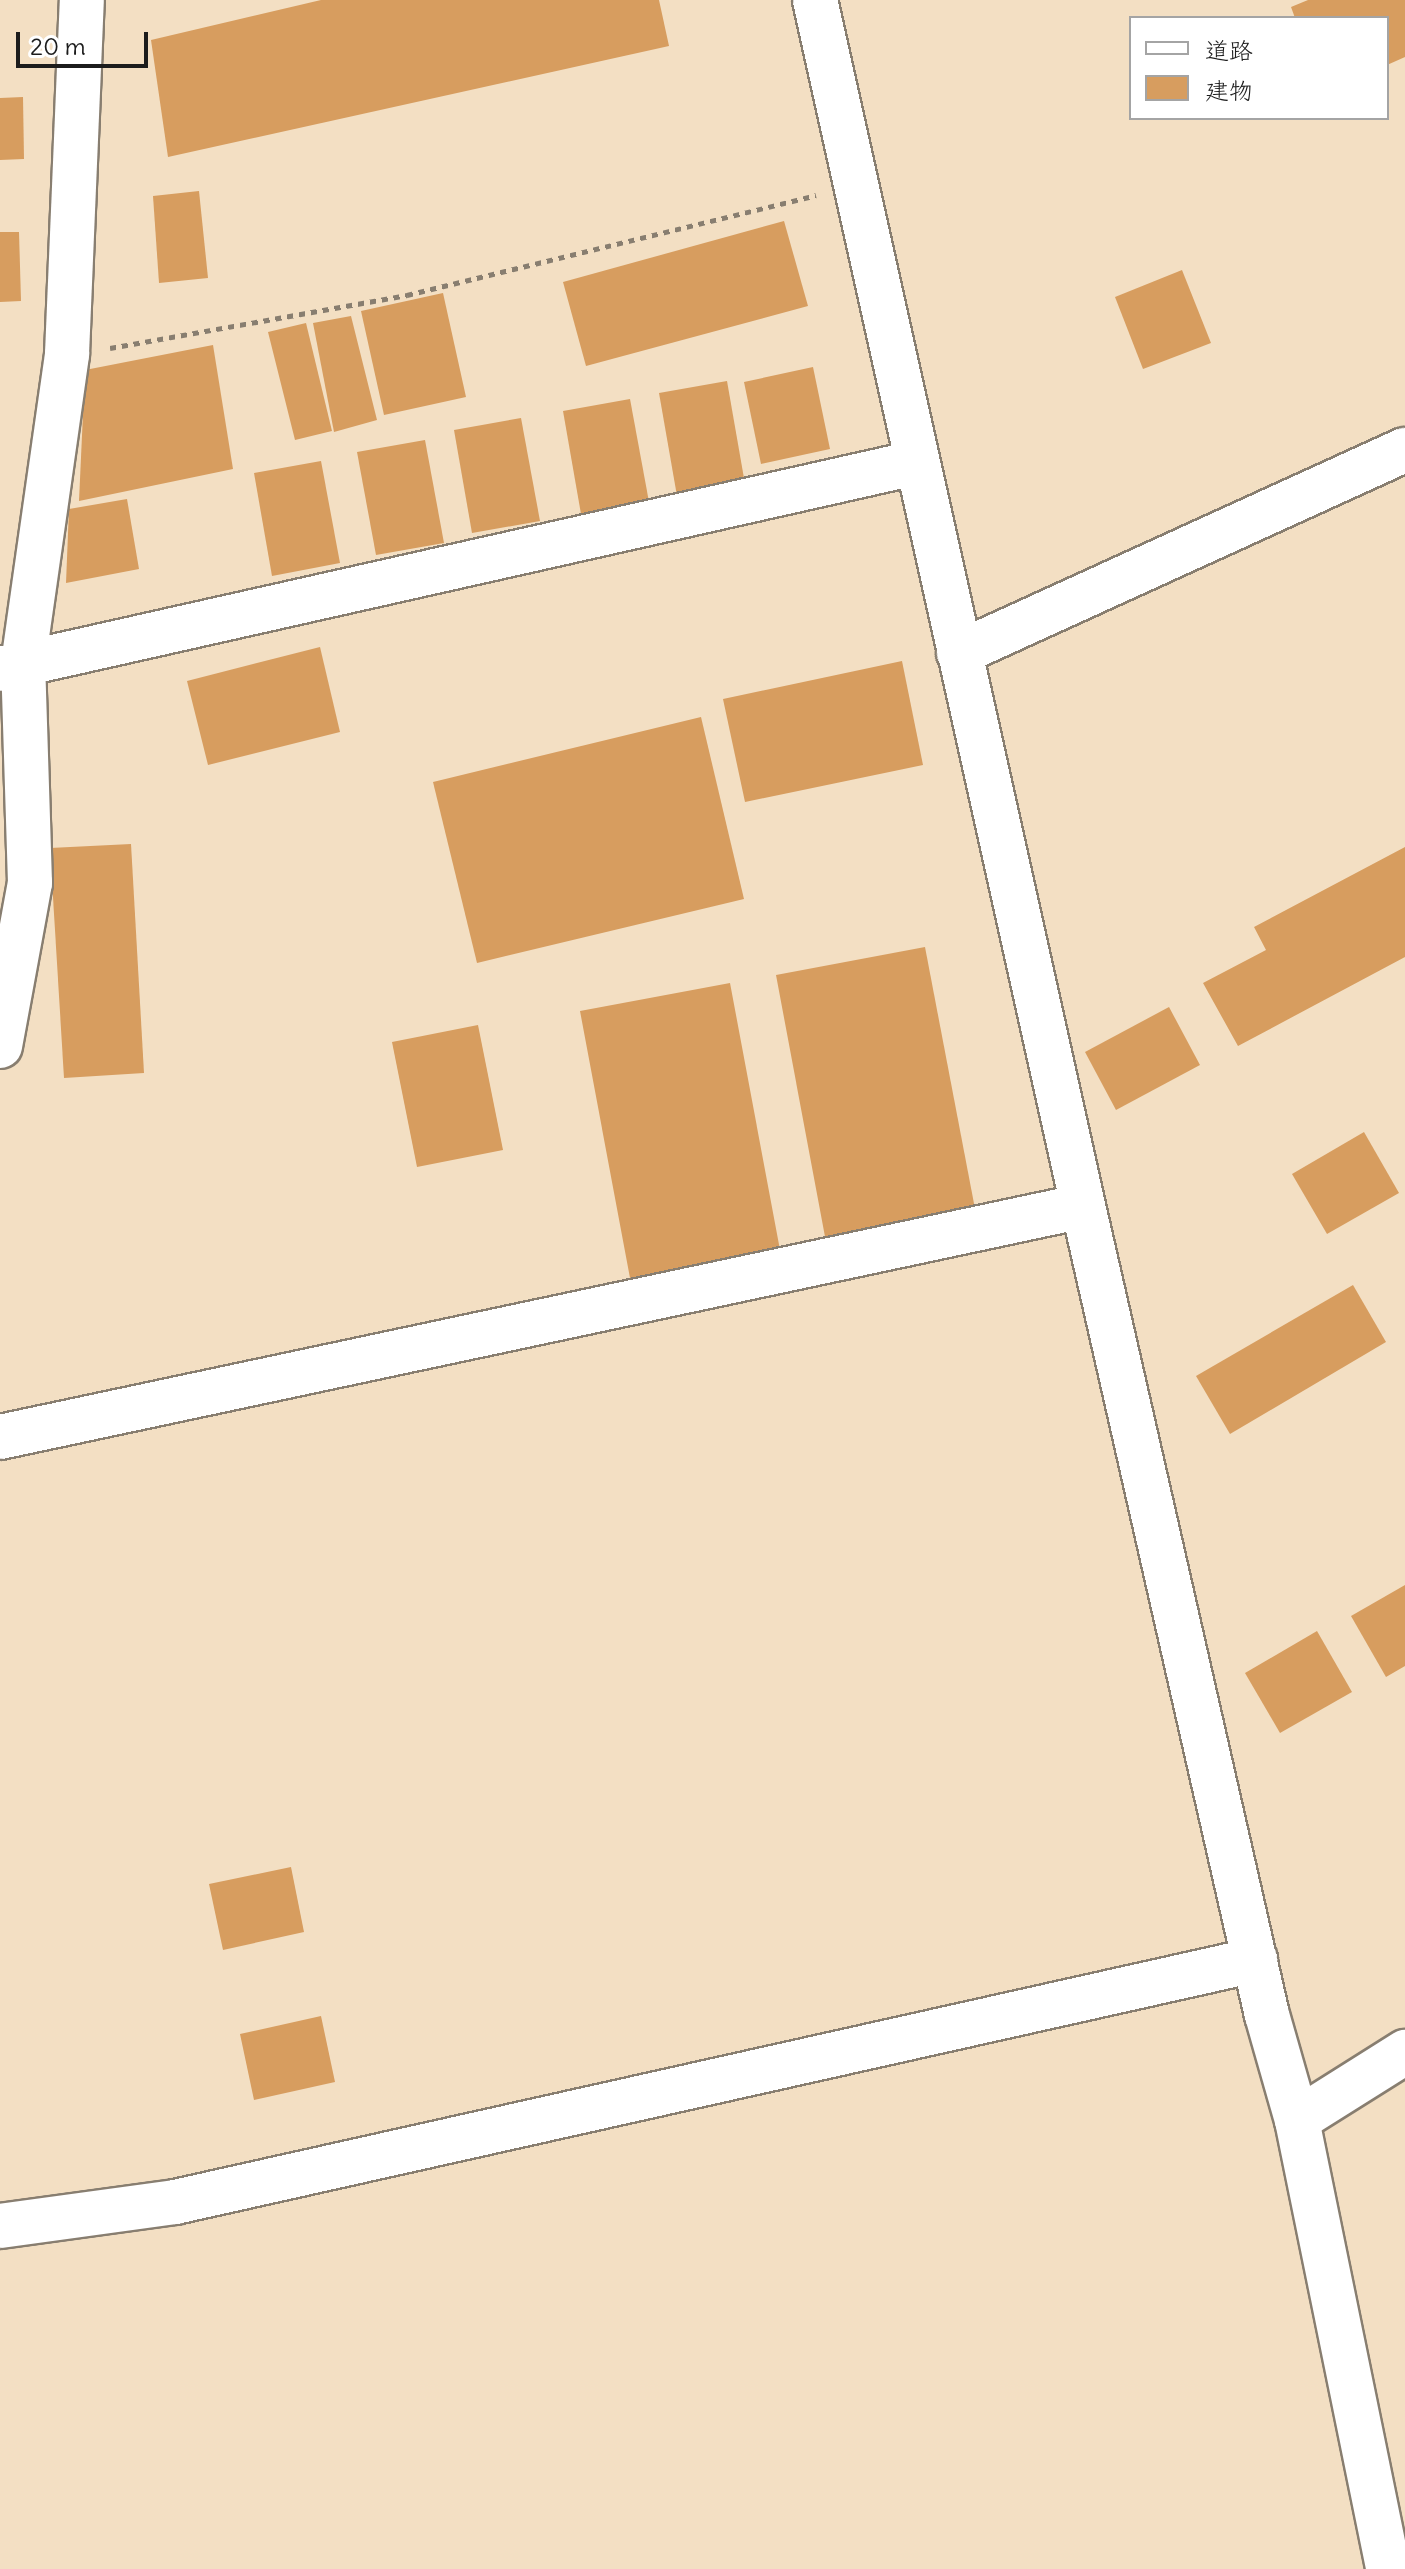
<!DOCTYPE html>
<html>
<head>
<meta charset="utf-8">
<style>
	body { margin:0 }
	#map { position:relative; width:1405px; height:2569px; overflow:hidden; background:#f3dfc3; font-family:Delius,"Klee One",sans-serif }
	div>[style] { position:absolute }
	.building>* { inset:0; background:#d79d5f }
	.path>* { height:5px; margin-top:-2.5px; transform-origin:0; background:repeating-linear-gradient(90deg,#887e70 0 6px,transparent 0 12px) }
	.roads { filter:drop-shadow(2px 0 #887e70) drop-shadow(-2px 0 #887e70) drop-shadow(0 2px #887e70) drop-shadow(0 -2px #887e70) }
	.minor>* { height:44px; margin:-22px; padding:0 22px; transform-origin:22px; border-radius:22px; background:#fff }
	span { translate:-50% -50%; white-space:nowrap; text-align:center; line-height:1.15; -webkit-text-stroke:8px #fff; paint-order:stroke }
	.legend { position:absolute; left:1129px; top:16px; width:260px; height:104px; box-sizing:border-box; background:#fff; border:2px solid #a4a4a4; margin:0; padding:10px 14px; list-style:none; font-size:24px; color:#1c1c1c }
	.legend li { display:flex; align-items:center; gap:16px; height:40px }
	.legend b { width:40px; border:2px solid #a4a4a4 }
	.scale { position:absolute; left:16px; top:32px; width:132px; height:36px; box-sizing:border-box; border:4px solid #1c1c1c; border-top:0; padding-left:10px; font-size:24px; line-height:28px; white-space:nowrap; color:#1c1c1c; -webkit-text-stroke:6px #fff; paint-order:stroke }
</style>
</head>
<body>
<div id="map">
	<div class="building">
		<div style="clip-path:polygon(321px 0,659px 0,669px 46px,168px 157px,151px 40px)"></div>
		<div style="clip-path:polygon(1308px 0,1405px 0,1405px 57px,1387px 65px,1387px 18px,1295px 18px,1291px 7px)"></div>
		<div style="clip-path:polygon(23px 97px,24px 159px,0 160px,0 98px)"></div>
		<div style="clip-path:polygon(199px 191px,208px 278px,159px 283px,153px 196px)"></div>
		<div style="clip-path:polygon(784px 221px,808px 306px,586px 366px,563px 282px)"></div>
		<div style="clip-path:polygon(0 232px,19px 232px,21px 301px,0 302px)"></div>
		<div style="clip-path:polygon(1182px 270px,1211px 343px,1143px 369px,1115px 297px)"></div>
		<div style="clip-path:polygon(443px 293px,466px 397px,384px 415px,361px 311px)"></div>
		<div style="clip-path:polygon(351px 316px,377px 420px,334px 432px,313px 323px)"></div>
		<div style="clip-path:polygon(306px 323px,332px 431px,295px 440px,268px 332px)"></div>
		<div style="clip-path:polygon(213px 345px,233px 469px,79px 501px,85px 370px)"></div>
		<div style="clip-path:polygon(813px 367px,830px 449px,761px 464px,744px 382px)"></div>
		<div style="clip-path:polygon(727px 381px,745px 484px,677px 496px,659px 393px)"></div>
		<div style="clip-path:polygon(630px 399px,649px 502px,581px 514px,563px 411px)"></div>
		<div style="clip-path:polygon(521px 418px,540px 521px,472px 533px,454px 430px)"></div>
		<div style="clip-path:polygon(425px 440px,444px 543px,376px 555px,357px 452px)"></div>
		<div style="clip-path:polygon(321px 461px,340px 563px,272px 576px,254px 473px)"></div>
		<div style="clip-path:polygon(127px 499px,139px 569px,66px 583px,69px 509px)"></div>
		<div style="clip-path:polygon(320px 647px,340px 732px,208px 765px,187px 681px)"></div>
		<div style="clip-path:polygon(902px 661px,923px 765px,745px 802px,723px 699px)"></div>
		<div style="clip-path:polygon(701px 717px,744px 899px,477px 963px,433px 782px)"></div>
		<div style="clip-path:polygon(131px 844px,144px 1073px,64px 1078px,50px 848px)"></div>
		<div style="clip-path:polygon(1405px 847px,1405px 957px,1238px 1046px,1203px 983px,1266px 950px,1254px 927px)"></div>
		<div style="clip-path:polygon(925px 947px,976px 1214px,826px 1242px,776px 975px)"></div>
		<div style="clip-path:polygon(730px 983px,780px 1250px,630px 1278px,580px 1011px)"></div>
		<div style="clip-path:polygon(1169px 1007px,1200px 1065px,1116px 1110px,1085px 1052px)"></div>
		<div style="clip-path:polygon(478px 1025px,503px 1150px,417px 1167px,392px 1042px)"></div>
		<div style="clip-path:polygon(1364px 1132px,1399px 1193px,1327px 1234px,1292px 1174px)"></div>
		<div style="clip-path:polygon(1353px 1285px,1386px 1342px,1230px 1434px,1196px 1376px)"></div>
		<div style="clip-path:polygon(1405px 1585px,1405px 1666px,1386px 1677px,1351px 1616px)"></div>
		<div style="clip-path:polygon(1317px 1631px,1352px 1692px,1280px 1733px,1245px 1673px)"></div>
		<div style="clip-path:polygon(291px 1867px,304px 1932px,223px 1950px,209px 1884px)"></div>
		<div style="clip-path:polygon(321px 2016px,335px 2082px,254px 2100px,240px 2034px)"></div>
	</div>
	<div class="path">
		<div style="left:110px;top:348px;width:302px;rotate:-10.1deg"></div>
		<div style="left:407px;top:295px;width:421px;rotate:-13.7deg"></div>
	</div>
	<div class="roads">
		<div class="minor">
			<div style="left:815px;top:0;width:1235px;rotate:77.47deg"></div>
			<div style="left:1083px;top:1206px;width:830px;rotate:77.19deg"></div>
			<div style="left:1267px;top:2015px;width:109px;rotate:74.1deg"></div>
			<div style="left:1297px;top:2120px;width:458px;rotate:78.5deg"></div>
			<div style="left:959px;top:653px;width:490px;rotate:-24.5deg"></div>
			<div style="left:0;top:669px;width:938px;rotate:-12.69deg"></div>
			<div style="left:0;top:1046px;width:166px;rotate:-79.6deg"></div>
			<div style="left:30px;top:883px;width:219px;rotate:-91.8deg"></div>
			<div style="left:23px;top:664px;width:313px;rotate:-81.9deg"></div>
			<div style="left:67px;top:354px;width:354px;rotate:-87.6deg"></div>
			<div style="left:0;top:1437px;width:1107px;rotate:-12.04deg"></div>
			<div style="left:1297px;top:2120px;width:128px;rotate:-32.2deg"></div>
			<div style="left:0;top:2226px;width:177px;rotate:-7.8deg"></div>
			<div style="left:175px;top:2202px;width:1107px;rotate:-12.63deg"></div>
		</div>
	</div>
	<ul class="legend">
	<li><b style="height:10px;background:#fff"></b>道路</li>
	<li><b style="height:22px;background:#d79d5f"></b>建物</li>
	</ul>
	<div class="scale">20 m</div>
</div>
</body>
</html>
